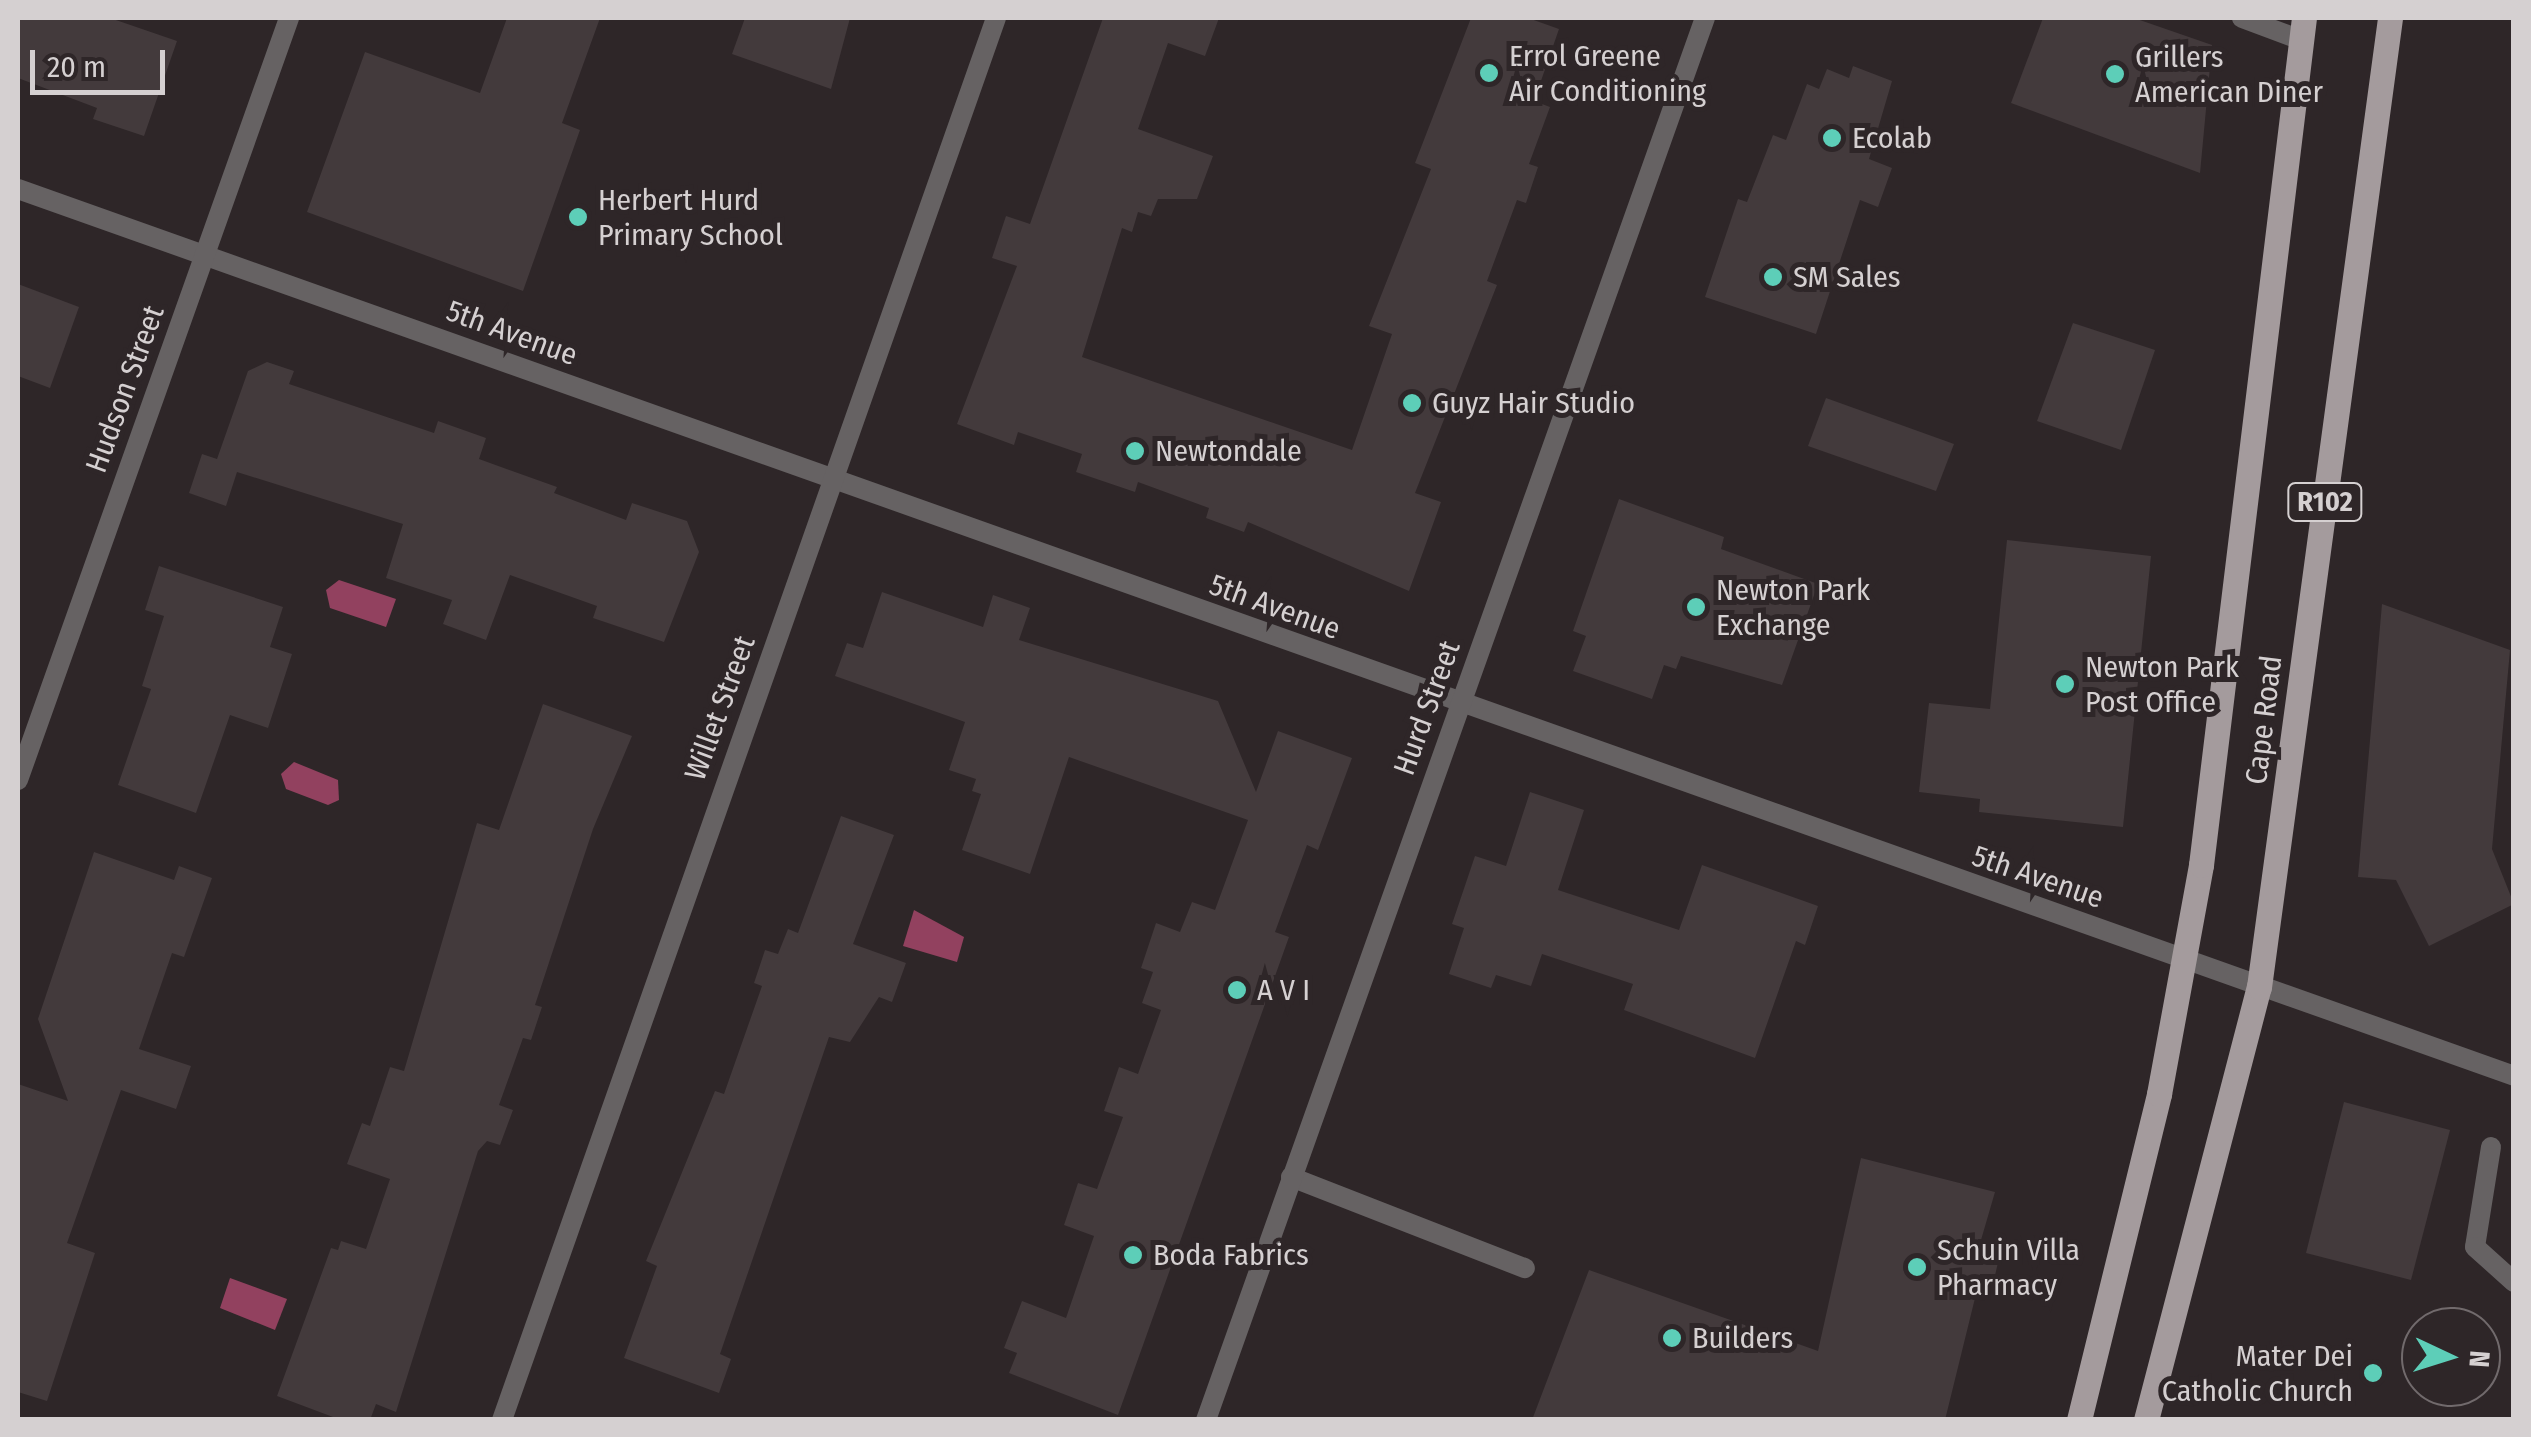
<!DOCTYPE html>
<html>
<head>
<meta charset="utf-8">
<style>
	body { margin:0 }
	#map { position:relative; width:2531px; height:1437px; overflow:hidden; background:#2e2628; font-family:"Fira Sans Condensed",sans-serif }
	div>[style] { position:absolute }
	.water>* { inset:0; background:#92415f }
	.building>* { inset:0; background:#433a3c }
	.service>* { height:20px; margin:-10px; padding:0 10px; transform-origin:10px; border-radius:10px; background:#666263 }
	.minor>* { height:20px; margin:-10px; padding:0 10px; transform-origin:10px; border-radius:10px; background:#666263 }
	.primary>* { height:25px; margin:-12.5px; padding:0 12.5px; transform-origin:12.5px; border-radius:12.5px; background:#a49b9d }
	.dots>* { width:28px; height:28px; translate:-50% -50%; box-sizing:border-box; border:5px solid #2e2628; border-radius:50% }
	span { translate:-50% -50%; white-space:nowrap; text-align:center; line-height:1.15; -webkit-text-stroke:10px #2e2628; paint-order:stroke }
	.shield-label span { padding:2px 8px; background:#2e2628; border:2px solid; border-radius:8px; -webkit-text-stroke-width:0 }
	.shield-label { font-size:28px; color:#d5d0d1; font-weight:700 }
	.poi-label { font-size:30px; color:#d5d0d1 }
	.left { translate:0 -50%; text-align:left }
	.right { translate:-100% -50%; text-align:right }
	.street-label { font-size:30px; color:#d5d0d1 }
	.frame { position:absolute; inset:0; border:20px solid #d5d0d1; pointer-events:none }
	.north { position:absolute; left:2401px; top:1307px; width:100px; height:100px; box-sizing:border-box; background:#2e2628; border:2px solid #716a6c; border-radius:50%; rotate:94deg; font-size:28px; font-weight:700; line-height:40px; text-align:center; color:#d5d0d1 }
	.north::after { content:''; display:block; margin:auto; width:35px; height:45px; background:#5dceb8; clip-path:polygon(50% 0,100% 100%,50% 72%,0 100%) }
	.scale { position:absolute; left:30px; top:50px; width:135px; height:45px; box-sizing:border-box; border:5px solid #d5d0d1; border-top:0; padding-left:12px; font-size:30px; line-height:35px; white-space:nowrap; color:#d5d0d1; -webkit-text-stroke:8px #2e2628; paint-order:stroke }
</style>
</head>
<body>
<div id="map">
	<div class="water">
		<div style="clip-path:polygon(339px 580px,396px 599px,386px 627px,330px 608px,326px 590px)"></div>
		<div style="clip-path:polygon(294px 762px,338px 780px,339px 800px,328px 805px,286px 789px,281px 774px)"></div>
		<div style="clip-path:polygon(914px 910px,964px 937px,957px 962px,903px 946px)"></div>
		<div style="clip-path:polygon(230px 1278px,287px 1299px,275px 1330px,220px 1308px)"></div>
	</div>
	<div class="building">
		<div style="clip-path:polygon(18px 18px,110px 18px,177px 41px,144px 136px,93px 119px,97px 108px,18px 78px)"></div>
		<div style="clip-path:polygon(507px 18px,600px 18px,562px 123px,580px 130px,523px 291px,307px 212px,365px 52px,480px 93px)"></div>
		<div style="clip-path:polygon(745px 18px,850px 18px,831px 89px,732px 54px)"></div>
		<div style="clip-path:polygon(1103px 18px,1219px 18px,1205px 56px,1168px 43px,1138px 129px,1213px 156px,1197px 199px,1158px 199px,1151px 216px,1138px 212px,1132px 232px,1122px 228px,1082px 357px,1352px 450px,1392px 334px,1369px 326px,1431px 169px,1415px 163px,1471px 18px,1528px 18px,1559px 29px,1534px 101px,1550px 107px,1529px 164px,1538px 167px,1526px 203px,1517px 200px,1487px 281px,1497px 285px,1415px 493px,1441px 502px,1409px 591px,1248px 522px,1244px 532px,1206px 518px,1209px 508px,1138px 482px,1135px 492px,1076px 472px,1082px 454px,1018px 432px,1014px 445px,957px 424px,1017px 266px,992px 258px,1006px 216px,1030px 224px)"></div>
		<div style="clip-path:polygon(2043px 18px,2134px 18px,2212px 45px,2200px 173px,2011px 103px)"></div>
		<div style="clip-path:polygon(1853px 66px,1892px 81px,1869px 159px,1892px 168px,1878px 207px,1860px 200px,1816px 334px,1705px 297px,1738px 199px,1747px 202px,1773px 135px,1786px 140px,1807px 84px,1819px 89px,1827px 69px,1849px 78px)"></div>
		<div style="clip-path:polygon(18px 284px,79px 307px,50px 388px,18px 376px)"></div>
		<div style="clip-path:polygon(2073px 323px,2155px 350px,2121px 450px,2037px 421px)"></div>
		<div style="clip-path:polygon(267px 362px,294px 371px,289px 384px,434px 433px,438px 421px,486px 438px,479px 459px,557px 487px,554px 493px,626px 520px,632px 503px,687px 521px,699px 552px,664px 642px,593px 618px,597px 606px,510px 575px,486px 640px,443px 624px,452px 600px,386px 578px,403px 524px,237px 472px,226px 506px,189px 493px,202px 454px,217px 459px,248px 371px)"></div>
		<div style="clip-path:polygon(1826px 398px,1954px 444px,1936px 491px,1808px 446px)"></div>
		<div style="clip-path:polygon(1619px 499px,1724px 537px,1721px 549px,1818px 584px,1782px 685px,1681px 656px,1676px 669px,1664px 665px,1652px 699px,1573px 671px,1586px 636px,1573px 631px)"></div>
		<div style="clip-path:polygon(2007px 540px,2151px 556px,2123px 827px,1979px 812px,1980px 799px,1919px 792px,1929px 703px,1990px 709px)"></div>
		<div style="clip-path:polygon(159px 566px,283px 607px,270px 647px,292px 654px,268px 728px,230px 715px,196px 813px,118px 785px,151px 689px,142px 686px,164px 616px,145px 610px)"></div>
		<div style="clip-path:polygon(882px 592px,983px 627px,993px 595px,1030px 608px,1019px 640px,1218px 701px,1256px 792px,1278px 731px,1352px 758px,1318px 850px,1307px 845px,1275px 932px,1289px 937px,1118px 1415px,1009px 1373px,1017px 1353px,1004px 1348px,1022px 1301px,1066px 1318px,1094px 1236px,1064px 1225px,1078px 1183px,1097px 1189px,1123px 1117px,1104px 1111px,1119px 1067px,1138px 1074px,1161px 1010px,1142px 1003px,1153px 972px,1141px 968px,1156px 923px,1180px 932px,1192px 902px,1215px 910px,1248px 820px,1069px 757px,1030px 874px,962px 850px,981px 794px,972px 791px,976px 779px,949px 770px,965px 722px,835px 676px,847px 643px,863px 648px)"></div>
		<div style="clip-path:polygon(2382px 604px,2510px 650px,2492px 849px,2514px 904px,2429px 946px,2396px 880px,2358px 877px)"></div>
		<div style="clip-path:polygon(543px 704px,632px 736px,593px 829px,535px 1005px,542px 1007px,531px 1040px,523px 1038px,499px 1105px,513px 1110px,500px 1145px,487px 1141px,478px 1151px,396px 1412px,376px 1404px,370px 1420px,341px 1420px,277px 1396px,331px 1248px,338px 1250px,341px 1241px,366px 1249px,390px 1179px,347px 1164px,362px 1123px,370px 1126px,390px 1067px,404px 1071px,477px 823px,499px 830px)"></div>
		<div style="clip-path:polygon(1530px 792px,1584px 810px,1558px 890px,1679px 930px,1702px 865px,1818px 906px,1805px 945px,1796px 941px,1755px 1058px,1624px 1010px,1633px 984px,1542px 954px,1531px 986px,1496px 975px,1491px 988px,1449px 974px,1464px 928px,1452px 924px,1475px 856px,1506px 866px)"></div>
		<div style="clip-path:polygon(841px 816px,894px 835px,853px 944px,906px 963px,892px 1002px,879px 997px,850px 1042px,829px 1037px,720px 1354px,731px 1359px,719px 1393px,624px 1358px,657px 1266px,646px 1261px,715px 1091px,724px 1094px,762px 986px,754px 983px,765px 950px,778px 954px,788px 929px,798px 933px)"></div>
		<div style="clip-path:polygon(94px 852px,174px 880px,179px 866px,212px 878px,184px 957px,172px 953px,139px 1049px,191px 1066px,176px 1109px,121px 1090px,67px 1243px,95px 1253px,47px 1401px,18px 1392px,18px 1084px,68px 1101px,38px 1019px)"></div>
		<div style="clip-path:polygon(2344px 1102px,2450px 1130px,2411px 1280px,2306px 1253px)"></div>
		<div style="clip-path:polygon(1861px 1158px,1995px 1192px,1981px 1240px,2002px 1245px,1991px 1293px,1977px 1290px,1945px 1420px,1532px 1420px,1589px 1270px,1818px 1351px)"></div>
	</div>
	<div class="service">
		<div style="left:2242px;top:18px;width:63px;rotate:20.4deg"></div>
		<div style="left:2491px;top:1147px;width:101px;rotate:99.1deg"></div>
		<div style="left:2475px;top:1247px;width:52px;rotate:41.9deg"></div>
		<div style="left:1291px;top:1177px;width:251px;rotate:21.3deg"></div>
	</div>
	<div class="minor">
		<div style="left:18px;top:189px;width:2649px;rotate:19.56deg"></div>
		<div style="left:18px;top:780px;width:809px;rotate:-70.42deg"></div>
		<div style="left:502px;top:1420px;width:1486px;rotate:-70.59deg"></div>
		<div style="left:1206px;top:1420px;width:1488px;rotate:-70.41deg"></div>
	</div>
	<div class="primary">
		<div style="left:2079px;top:1420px;width:336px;rotate:-76.2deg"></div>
		<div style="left:2159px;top:1094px;width:233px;rotate:-79.6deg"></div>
		<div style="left:2201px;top:865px;width:853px;rotate:-83.07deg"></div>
		<div style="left:2146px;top:1420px;width:448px;rotate:-75.4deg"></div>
		<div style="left:2259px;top:987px;width:978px;rotate:-82.3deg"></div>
	</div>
	<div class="dots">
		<div style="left:1489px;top:73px;background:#5dceb8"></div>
		<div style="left:2115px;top:74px;background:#5dceb8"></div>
		<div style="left:1832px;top:138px;background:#5dceb8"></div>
		<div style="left:578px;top:217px;background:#5dceb8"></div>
		<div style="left:1773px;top:277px;background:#5dceb8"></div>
		<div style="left:1412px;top:403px;background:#5dceb8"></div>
		<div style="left:1135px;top:451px;background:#5dceb8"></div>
		<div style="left:1696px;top:607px;background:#5dceb8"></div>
		<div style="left:2065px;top:684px;background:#5dceb8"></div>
		<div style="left:1237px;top:990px;background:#5dceb8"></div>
		<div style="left:1133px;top:1255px;background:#5dceb8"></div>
		<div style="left:1917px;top:1267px;background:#5dceb8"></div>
		<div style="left:1672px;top:1338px;background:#5dceb8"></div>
		<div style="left:2373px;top:1373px;background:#5dceb8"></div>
	</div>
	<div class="shield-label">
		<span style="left:2325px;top:502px">R102</span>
	</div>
	<div class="poi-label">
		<span class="left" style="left:1509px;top:73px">Errol Greene<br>Air Conditioning</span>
		<span class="left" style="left:2135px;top:74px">Grillers<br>American Diner</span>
		<span class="left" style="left:1852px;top:138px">Ecolab</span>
		<span class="left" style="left:598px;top:217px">Herbert Hurd<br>Primary School</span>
		<span class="left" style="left:1793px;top:277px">SM Sales</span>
		<span class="left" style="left:1432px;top:403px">Guyz Hair Studio</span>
		<span class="left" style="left:1155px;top:451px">Newtondale</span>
		<span class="left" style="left:1716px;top:607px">Newton Park<br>Exchange</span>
		<span class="left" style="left:2085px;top:684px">Newton Park<br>Post Office</span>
		<span class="left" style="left:1257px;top:990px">A V I</span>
		<span class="left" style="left:1937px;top:1267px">Schuin Villa<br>Pharmacy</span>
		<span class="left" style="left:1153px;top:1255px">Boda Fabrics</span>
		<span class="left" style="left:1692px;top:1338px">Builders</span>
		<span class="right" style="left:2353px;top:1373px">Mater Dei<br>Catholic Church</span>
	</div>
	<div class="street-label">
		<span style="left:512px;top:333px;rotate:20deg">5th Avenue</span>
		<span style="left:125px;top:389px;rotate:-70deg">Hudson Street</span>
		<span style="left:1275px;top:607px;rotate:20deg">5th Avenue</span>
		<span style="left:720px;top:708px;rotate:-70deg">Willet Street</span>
		<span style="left:1427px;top:708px;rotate:-70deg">Hurd Street</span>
		<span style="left:2264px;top:720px;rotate:-83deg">Cape Road</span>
		<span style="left:2038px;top:877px;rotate:19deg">5th Avenue</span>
	</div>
	<div class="frame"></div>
	<div class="north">N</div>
	<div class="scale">20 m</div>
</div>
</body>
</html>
